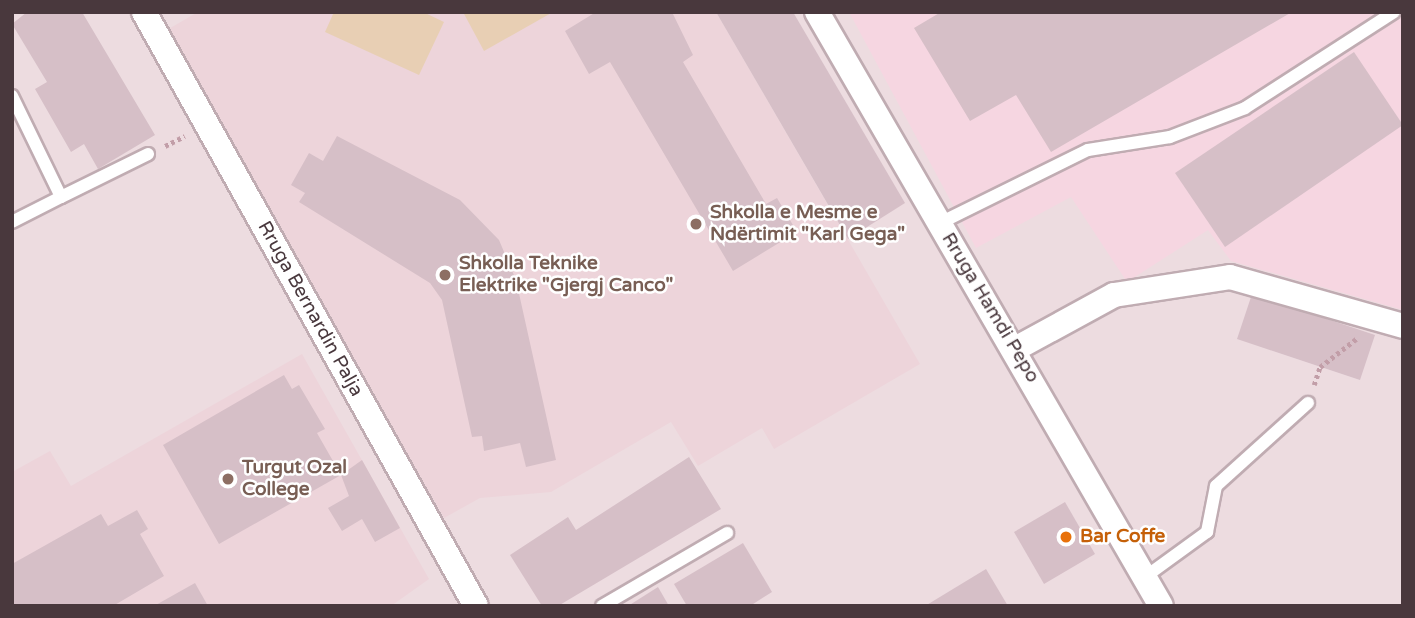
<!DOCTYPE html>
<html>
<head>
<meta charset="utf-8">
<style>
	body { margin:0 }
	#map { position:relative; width:1415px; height:618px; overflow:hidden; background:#f5eaec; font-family:"Varela Round",sans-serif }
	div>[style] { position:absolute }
	.residential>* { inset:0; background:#eddce0 }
	.commercial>* { inset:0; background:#f6d6e1 }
	.education>* { inset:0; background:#edd4da }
	.green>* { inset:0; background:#e8cfb4 }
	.building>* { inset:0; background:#d6bfc7 }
	.path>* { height:4.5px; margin-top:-2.25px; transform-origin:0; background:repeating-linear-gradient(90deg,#c29ea8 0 3.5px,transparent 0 7px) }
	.roads { filter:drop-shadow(2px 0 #c0acb2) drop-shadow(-2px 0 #c0acb2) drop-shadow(0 2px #c0acb2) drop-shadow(0 -2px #c0acb2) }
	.lane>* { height:12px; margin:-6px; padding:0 6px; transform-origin:6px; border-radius:6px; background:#fff }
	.street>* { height:24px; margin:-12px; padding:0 12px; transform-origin:12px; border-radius:12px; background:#fff }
	.dots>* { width:19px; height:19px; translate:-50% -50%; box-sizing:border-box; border:4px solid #fff; border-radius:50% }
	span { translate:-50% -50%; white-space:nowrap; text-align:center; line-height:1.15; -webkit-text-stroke:5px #fff; paint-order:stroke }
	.education-label { font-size:19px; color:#785e54; font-weight:700 }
	.left { translate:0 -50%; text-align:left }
	.street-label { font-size:19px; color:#49383d }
	.food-label { font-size:19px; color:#c56008; font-weight:700 }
	.frame { position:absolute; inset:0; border:14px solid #49383d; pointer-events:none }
</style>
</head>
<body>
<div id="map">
	<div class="residential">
		<div style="clip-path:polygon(12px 12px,1403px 12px,1403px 606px,12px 606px)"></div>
	</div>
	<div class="commercial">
		<div style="clip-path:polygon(849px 12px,1403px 12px,1403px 310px,1231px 261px,1208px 230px,1127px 282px,1071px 197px,976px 248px)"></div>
	</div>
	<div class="education">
		<div style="clip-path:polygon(198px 12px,716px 12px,920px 364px,774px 449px,762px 428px,698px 466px,671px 422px,551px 492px,480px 498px,444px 518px,165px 31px)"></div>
		<div style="clip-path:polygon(302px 354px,429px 579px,391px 606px,12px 606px,12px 472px,50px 451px,71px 486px)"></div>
	</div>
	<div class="green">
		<div style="clip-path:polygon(334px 12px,423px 12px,444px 22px,419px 75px,325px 32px)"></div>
		<div style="clip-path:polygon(463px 12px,553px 12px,484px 51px)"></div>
	</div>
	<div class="building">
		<div style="clip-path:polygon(27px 12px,82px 12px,155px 135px,98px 169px,84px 144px,71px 152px,35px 89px,47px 82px,12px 24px)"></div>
		<div style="clip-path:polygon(596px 12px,672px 12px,693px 55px,683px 62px,766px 204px,777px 198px,797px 232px,733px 271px,610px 62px,589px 74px,565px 31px)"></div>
		<div style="clip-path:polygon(716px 12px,793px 12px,905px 203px,848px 239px)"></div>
		<div style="clip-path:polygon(941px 12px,1292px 12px,1051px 152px,1016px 95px,970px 121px,914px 28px)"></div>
		<div style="clip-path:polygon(1354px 52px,1403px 125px,1225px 247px,1175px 173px)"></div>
		<div style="clip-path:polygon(337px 136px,460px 200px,499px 240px,516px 280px,556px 460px,526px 467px,520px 443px,484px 451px,482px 436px,472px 437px,442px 300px,430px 283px,299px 202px,305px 193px,291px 185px,309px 153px,323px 161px)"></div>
		<div style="clip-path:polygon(1252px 294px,1375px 335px,1360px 380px,1237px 339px)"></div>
		<div style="clip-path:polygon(284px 375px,292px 389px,299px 385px,325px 429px,317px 433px,341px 475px,219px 544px,163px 445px)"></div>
		<div style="clip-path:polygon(689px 457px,721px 509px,558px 606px,542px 606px,510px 555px,568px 517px,576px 530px)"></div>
		<div style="clip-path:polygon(362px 460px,400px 528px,375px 542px,362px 519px,342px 531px,328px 508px,349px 496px,341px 475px)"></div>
		<div style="clip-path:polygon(1065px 502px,1095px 554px,1044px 584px,1014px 532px)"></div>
		<div style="clip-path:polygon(137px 510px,148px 529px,140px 534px,164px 576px,113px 606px,12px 606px,12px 564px,101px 514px,108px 526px)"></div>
		<div style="clip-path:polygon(743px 543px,772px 592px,750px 606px,687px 606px,674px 584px)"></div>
		<div style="clip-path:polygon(986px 569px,1008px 606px,925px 606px)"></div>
		<div style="clip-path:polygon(195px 583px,208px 606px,154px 606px)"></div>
		<div style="clip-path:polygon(658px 587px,669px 606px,628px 606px)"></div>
	</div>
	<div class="path">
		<div style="left:165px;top:146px;width:22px;rotate:-27deg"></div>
		<div style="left:1314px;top:385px;width:19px;rotate:-72deg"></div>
		<div style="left:1320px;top:367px;width:46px;rotate:-37.9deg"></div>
	</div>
	<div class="roads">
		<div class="lane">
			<div style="left:12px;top:96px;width:112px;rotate:64.1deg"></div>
			<div style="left:61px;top:197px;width:55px;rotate:153deg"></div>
			<div style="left:61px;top:197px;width:97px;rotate:-26.3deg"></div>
			<div style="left:940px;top:223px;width:165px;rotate:-26.3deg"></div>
			<div style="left:1088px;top:150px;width:83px;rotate:-9deg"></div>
			<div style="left:1170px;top:137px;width:80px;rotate:-21.1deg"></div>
			<div style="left:1245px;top:108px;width:177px;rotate:-32.8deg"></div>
			<div style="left:1145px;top:577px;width:77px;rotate:-36deg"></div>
			<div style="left:1207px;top:532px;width:47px;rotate:-78.9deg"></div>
			<div style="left:1216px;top:486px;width:124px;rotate:-42.1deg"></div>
			<div style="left:602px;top:606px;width:145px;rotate:-30.3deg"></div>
		</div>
		<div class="street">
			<div style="left:144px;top:12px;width:680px;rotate:60.8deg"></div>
			<div style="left:817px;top:12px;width:686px;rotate:59.92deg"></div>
			<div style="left:1015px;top:349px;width:113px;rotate:-28.6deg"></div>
			<div style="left:1114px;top:295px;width:117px;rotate:-8.8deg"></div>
			<div style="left:1230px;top:277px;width:180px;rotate:15.8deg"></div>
		</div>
	</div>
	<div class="dots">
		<div style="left:696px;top:224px;background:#8d6e63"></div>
		<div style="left:445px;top:275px;background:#8d6e63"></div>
		<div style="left:228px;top:479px;background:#8d6e63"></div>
		<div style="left:1066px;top:537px;background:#e8710a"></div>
	</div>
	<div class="education-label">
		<span class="left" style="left:710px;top:224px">Shkolla e Mesme e<br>Ndërtimit "Karl Gega"</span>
		<span class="left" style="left:459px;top:275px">Shkolla Teknike<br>Elektrike "Gjergj Canco"</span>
		<span class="left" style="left:242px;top:479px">Turgut Ozal<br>College</span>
	</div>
	<div class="street-label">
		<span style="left:990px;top:308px;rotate:59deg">Rruga Hamdi Pepo</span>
		<span style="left:310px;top:309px;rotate:61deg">Rruga Bernardin Palja</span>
	</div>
	<div class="food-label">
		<span class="left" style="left:1080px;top:537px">Bar Coffe</span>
	</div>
	<div class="frame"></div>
</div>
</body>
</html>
